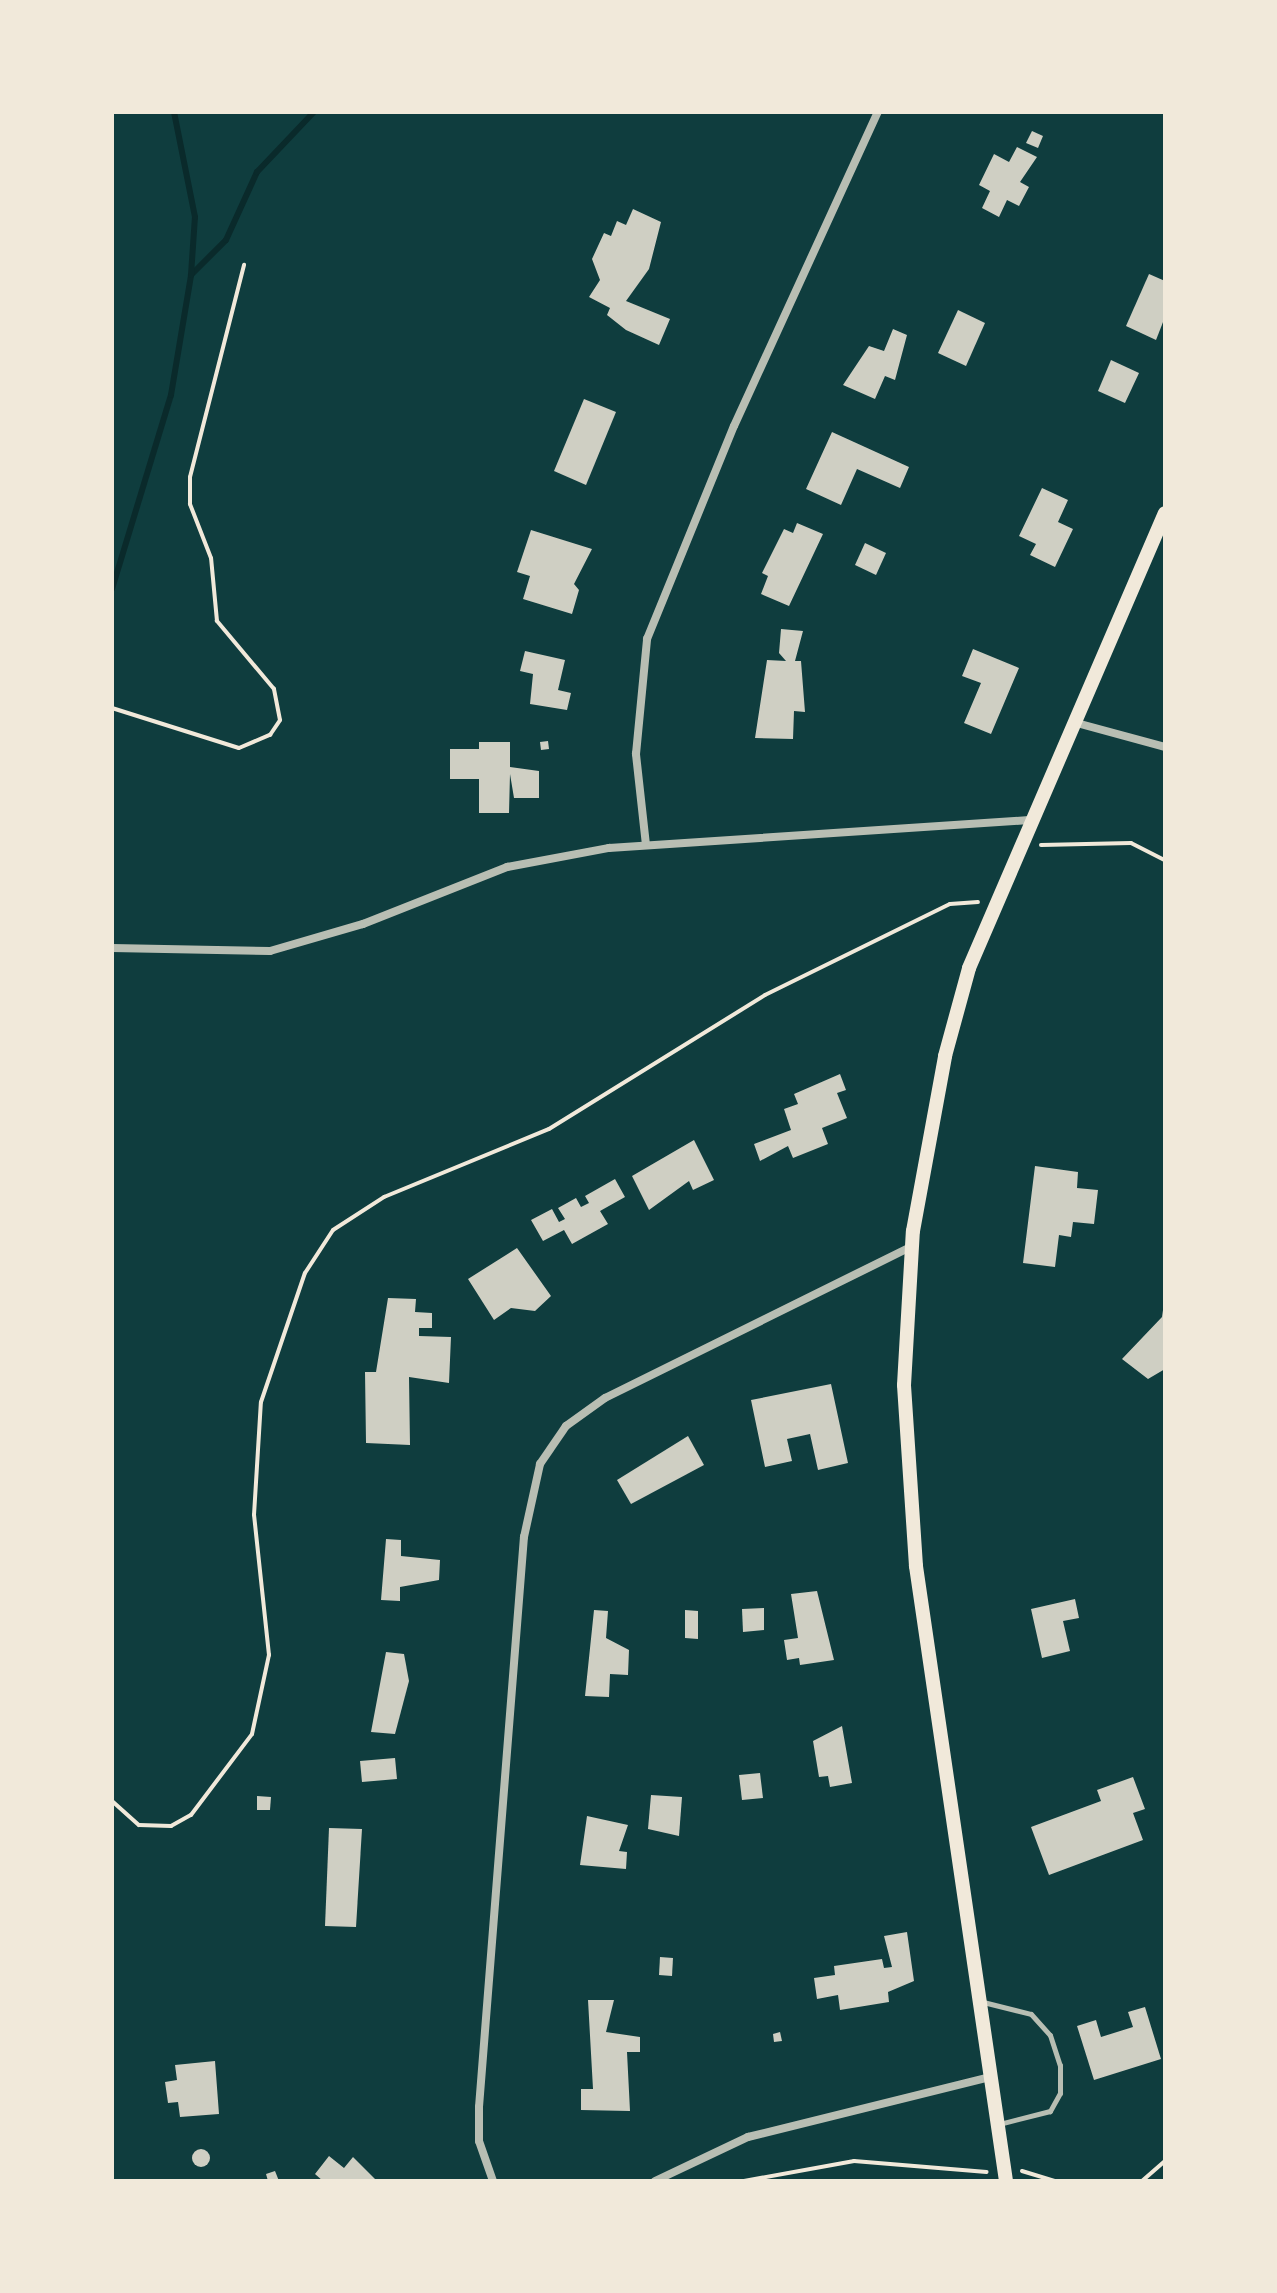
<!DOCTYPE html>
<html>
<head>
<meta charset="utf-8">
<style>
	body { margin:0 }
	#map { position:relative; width:1277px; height:2293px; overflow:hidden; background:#0f3d3e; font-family:"Source Sans 3",sans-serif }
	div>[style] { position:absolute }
	.stream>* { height:6px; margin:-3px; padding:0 3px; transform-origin:3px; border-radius:3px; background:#0a2a2b }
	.building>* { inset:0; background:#cfcfc3 }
	.round { border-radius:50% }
	.path>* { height:4px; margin:-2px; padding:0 2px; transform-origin:2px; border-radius:2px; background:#f1e9da }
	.service>* { height:5px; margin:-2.5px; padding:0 2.5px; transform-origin:2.5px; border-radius:2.5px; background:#b8beb3 }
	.minor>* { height:8px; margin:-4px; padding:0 4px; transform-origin:4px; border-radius:4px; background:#b8beb3 }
	.secondary>* { height:14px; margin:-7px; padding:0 7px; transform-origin:7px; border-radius:7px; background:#f1e9da }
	span { translate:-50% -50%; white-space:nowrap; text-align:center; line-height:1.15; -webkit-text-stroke:6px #f1e9da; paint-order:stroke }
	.frame { position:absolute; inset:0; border:114px solid #f1e9da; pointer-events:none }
</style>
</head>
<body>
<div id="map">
	<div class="stream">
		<div style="left:191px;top:275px;width:49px;rotate:-45deg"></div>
		<div style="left:226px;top:240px;width:75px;rotate:-65.5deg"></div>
		<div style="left:257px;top:172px;width:83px;rotate:-46.5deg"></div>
		<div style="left:112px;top:589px;width:203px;rotate:-73.1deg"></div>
		<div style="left:171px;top:395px;width:122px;rotate:-80.5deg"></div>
		<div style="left:191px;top:275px;width:58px;rotate:-86.1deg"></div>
		<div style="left:195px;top:217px;width:107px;rotate:-101.3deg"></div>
	</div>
	<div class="building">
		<div style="clip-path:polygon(1032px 131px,1043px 136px,1038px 148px,1026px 143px)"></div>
		<div style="clip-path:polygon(1017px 147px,1037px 157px,1020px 182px,1029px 187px,1019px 206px,1007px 200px,999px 217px,982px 208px,990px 191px,979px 185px,994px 154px,1009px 162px)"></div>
		<div style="clip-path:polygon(633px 209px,661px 222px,649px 269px,626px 301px,670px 319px,659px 345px,626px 330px,607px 315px,610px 308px,589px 297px,600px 280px,592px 259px,604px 233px,611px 236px,617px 221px,626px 225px)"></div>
		<div style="clip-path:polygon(1149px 274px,1165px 281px,1165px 317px,1156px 340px,1126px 326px)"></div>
		<div style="clip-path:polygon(958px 310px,985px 323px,966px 366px,938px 353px)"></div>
		<div style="clip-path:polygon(893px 329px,907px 335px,895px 380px,885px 376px,875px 399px,843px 385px,869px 346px,884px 351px)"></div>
		<div style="clip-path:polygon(1111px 360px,1139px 373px,1125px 403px,1098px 391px)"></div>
		<div style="clip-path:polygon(584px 399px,616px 412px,586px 485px,554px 471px)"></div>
		<div style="clip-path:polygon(832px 432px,909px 467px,900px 488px,857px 469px,841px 505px,806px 489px)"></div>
		<div style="clip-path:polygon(1042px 488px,1068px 500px,1058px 522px,1073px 529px,1055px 567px,1030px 555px,1036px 544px,1019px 536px)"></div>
		<div style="clip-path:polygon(797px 523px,823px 534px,789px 606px,761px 594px,768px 576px,762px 573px,784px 529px,793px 533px)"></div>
		<div style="clip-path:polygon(531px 530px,592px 549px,574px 584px,579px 590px,572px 614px,523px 599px,530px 576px,517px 572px)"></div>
		<div style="clip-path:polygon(865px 543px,886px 553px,876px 575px,855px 565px)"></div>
		<div style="clip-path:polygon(781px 629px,803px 631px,795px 661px,801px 661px,805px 712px,794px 711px,793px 739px,755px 738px,767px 660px,786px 661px,779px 653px)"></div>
		<div style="clip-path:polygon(973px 649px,1019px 668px,991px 734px,964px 723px,981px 683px,962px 676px)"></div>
		<div style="clip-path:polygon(525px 651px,565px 660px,558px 690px,571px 693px,567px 710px,530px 704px,533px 674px,520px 671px)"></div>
		<div style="clip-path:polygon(548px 741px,549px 749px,541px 750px,540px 742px)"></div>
		<div style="clip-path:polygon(479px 742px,510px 742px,510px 767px,539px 771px,539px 798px,514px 798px,510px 774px,509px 813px,479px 813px,479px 779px,450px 779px,450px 749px,479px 749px)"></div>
		<div style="clip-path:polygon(840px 1074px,846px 1090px,837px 1093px,847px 1118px,822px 1128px,828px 1144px,793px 1158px,788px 1146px,760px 1161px,754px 1144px,791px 1130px,784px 1109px,798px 1104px,794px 1094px)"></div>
		<div style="clip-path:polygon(694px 1140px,714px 1180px,693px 1190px,689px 1181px,649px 1210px,632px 1176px)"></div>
		<div style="clip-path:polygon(1035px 1166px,1078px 1172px,1077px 1188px,1098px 1190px,1094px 1224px,1073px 1222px,1071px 1237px,1059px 1235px,1055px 1267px,1023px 1263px)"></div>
		<div style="clip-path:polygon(615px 1179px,625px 1197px,600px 1211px,608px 1224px,572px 1244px,564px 1230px,543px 1241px,531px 1220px,552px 1209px,559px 1222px,565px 1219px,558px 1208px,576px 1198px,581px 1207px,589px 1203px,585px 1196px)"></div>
		<div style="clip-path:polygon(517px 1248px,551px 1296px,535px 1311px,511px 1308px,494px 1320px,468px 1279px)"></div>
		<div style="clip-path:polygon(1165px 1296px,1165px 1369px,1148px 1379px,1122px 1359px,1162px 1317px)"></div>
		<div style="clip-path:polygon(388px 1298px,416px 1299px,415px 1312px,432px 1313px,432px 1328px,419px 1328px,419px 1336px,451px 1337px,449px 1383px,409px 1377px,410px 1445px,366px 1443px,365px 1372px,376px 1372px)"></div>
		<div style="clip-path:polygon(831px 1384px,848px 1463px,818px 1470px,810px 1434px,787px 1439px,792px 1461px,765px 1467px,751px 1400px)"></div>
		<div style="clip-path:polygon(688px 1436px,704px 1465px,631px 1504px,617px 1480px)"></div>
		<div style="clip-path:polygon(386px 1539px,401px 1540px,401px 1556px,440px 1560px,439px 1580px,400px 1587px,400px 1601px,381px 1600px)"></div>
		<div style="clip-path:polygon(817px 1591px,834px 1660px,800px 1665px,799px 1658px,787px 1660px,784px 1640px,798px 1638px,791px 1594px)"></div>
		<div style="clip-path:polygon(1075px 1599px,1079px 1618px,1063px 1621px,1070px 1651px,1042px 1658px,1031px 1609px)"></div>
		<div style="clip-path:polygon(764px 1608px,764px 1630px,743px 1632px,742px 1609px)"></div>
		<div style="clip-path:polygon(594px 1610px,608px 1611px,606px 1638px,629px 1650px,628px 1675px,610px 1674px,609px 1697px,585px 1696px)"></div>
		<div style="clip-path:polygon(685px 1610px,698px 1611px,698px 1639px,685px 1638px)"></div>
		<div style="clip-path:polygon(386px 1652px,404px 1654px,409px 1681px,395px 1734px,371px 1732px)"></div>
		<div style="clip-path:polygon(842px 1726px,852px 1783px,830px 1787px,828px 1776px,819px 1777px,813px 1741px)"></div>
		<div style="clip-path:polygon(395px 1758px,397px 1779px,362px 1782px,360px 1761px)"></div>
		<div style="clip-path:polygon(760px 1773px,763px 1798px,742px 1800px,739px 1775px)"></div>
		<div style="clip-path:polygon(1133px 1777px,1145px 1809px,1133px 1813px,1143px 1840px,1049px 1875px,1031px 1827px,1101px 1801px,1097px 1790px)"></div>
		<div style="clip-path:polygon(651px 1795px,682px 1797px,679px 1836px,648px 1829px)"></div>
		<div style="clip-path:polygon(257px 1796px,271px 1797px,270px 1810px,257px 1810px)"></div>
		<div style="clip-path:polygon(587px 1816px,628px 1825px,619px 1851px,627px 1852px,626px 1869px,580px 1865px)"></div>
		<div style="clip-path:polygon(329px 1828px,362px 1829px,356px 1927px,325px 1926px)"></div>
		<div style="clip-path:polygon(907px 1932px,914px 1981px,888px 1992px,889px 2002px,840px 2010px,838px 1995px,817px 1999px,814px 1978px,835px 1975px,834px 1966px,882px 1959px,884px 1968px,892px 1967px,884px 1936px)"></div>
		<div style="clip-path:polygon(660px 1957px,673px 1958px,672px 1976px,659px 1975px)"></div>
		<div style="clip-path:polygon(588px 2000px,614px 2000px,606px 2032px,640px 2037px,640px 2052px,627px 2052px,630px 2111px,581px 2110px,581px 2089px,593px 2089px)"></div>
		<div style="clip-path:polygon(1145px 2007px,1161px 2059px,1094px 2080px,1077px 2026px,1096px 2020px,1101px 2037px,1133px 2027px,1128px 2012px)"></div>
		<div style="clip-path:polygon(780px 2032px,782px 2041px,774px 2042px,773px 2034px)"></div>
		<div style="clip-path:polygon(215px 2061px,219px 2114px,180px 2117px,178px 2102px,168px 2103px,165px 2082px,177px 2080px,175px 2065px)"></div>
		<div class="round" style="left:192px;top:2149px;width:18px;height:18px"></div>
		<div style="clip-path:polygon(329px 2156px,344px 2168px,353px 2157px,377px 2181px,323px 2181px,315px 2174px)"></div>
		<div style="clip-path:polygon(275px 2171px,279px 2181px,268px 2181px,266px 2174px)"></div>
	</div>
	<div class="path">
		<div style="left:112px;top:708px;width:133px;rotate:17.5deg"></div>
		<div style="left:239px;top:748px;width:34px;rotate:-23deg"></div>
		<div style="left:270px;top:735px;width:18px;rotate:-56deg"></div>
		<div style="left:280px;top:720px;width:32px;rotate:-101deg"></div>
		<div style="left:274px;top:689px;width:89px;rotate:-130deg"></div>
		<div style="left:217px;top:621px;width:63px;rotate:-95.4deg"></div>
		<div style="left:211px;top:558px;width:58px;rotate:-111.3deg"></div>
		<div style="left:190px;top:504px;width:27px;rotate:-90deg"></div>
		<div style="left:190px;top:477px;width:219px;rotate:-75.7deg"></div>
		<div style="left:1041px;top:845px;width:90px;rotate:-1.3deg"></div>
		<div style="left:1131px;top:843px;width:38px;rotate:27deg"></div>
		<div style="left:112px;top:1801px;width:36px;rotate:42deg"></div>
		<div style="left:139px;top:1825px;width:32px;rotate:2deg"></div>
		<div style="left:171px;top:1826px;width:23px;rotate:-29deg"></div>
		<div style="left:191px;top:1815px;width:101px;rotate:-53deg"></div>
		<div style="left:252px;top:1734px;width:81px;rotate:-77.9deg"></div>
		<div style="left:269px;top:1655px;width:141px;rotate:-96.1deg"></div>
		<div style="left:254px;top:1515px;width:113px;rotate:-86.5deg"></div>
		<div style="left:261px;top:1402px;width:136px;rotate:-71.2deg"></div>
		<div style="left:305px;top:1273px;width:51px;rotate:-56.9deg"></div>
		<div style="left:333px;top:1230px;width:61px;rotate:-32.9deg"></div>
		<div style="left:384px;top:1197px;width:178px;rotate:-22.4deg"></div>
		<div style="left:549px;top:1129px;width:254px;rotate:-31.8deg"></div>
		<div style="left:765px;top:995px;width:206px;rotate:-26.2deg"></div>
		<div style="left:950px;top:904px;width:28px;rotate:-4deg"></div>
		<div style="left:1022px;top:2171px;width:34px;rotate:17deg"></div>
		<div style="left:744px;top:2181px;width:112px;rotate:-10.3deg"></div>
		<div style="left:854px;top:2161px;width:133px;rotate:4.7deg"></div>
		<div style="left:1142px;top:2181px;width:30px;rotate:-41deg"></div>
	</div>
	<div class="service">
		<div style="left:983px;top:2002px;width:49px;rotate:14deg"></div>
		<div style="left:1031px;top:2014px;width:28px;rotate:48deg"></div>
		<div style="left:1050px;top:2035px;width:32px;rotate:72deg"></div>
		<div style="left:1060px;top:2065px;width:28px;rotate:90deg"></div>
		<div style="left:1060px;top:2093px;width:21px;rotate:119deg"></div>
		<div style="left:1050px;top:2111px;width:53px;rotate:165.7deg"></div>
	</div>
	<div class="minor">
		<div style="left:1073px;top:722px;width:95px;rotate:15.2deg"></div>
		<div style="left:646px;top:845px;width:92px;rotate:-96.3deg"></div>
		<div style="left:636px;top:754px;width:116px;rotate:-84.5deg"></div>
		<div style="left:647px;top:639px;width:230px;rotate:-67.8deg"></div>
		<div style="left:734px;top:426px;width:345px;rotate:-65.4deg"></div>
		<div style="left:112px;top:948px;width:158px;rotate:1.1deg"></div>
		<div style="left:270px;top:951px;width:97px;rotate:-16.2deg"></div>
		<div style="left:363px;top:924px;width:155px;rotate:-21.6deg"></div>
		<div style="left:507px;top:867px;width:104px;rotate:-10.6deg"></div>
		<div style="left:609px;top:848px;width:421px;rotate:-3.8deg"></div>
		<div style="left:493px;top:2181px;width:42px;rotate:-109.3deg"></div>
		<div style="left:479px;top:2141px;width:34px;rotate:-90deg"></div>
		<div style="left:479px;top:2107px;width:572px;rotate:-85.49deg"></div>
		<div style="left:524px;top:1537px;width:75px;rotate:-77.6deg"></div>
		<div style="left:540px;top:1464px;width:46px;rotate:-55.6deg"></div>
		<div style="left:566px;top:1426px;width:48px;rotate:-35.7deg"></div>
		<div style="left:605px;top:1398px;width:343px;rotate:-26.3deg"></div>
		<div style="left:655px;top:2181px;width:103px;rotate:-25.3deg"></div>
		<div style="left:748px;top:2137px;width:250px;rotate:-13.9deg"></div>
	</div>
	<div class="secondary">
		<div style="left:1006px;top:2181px;width:622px;rotate:-98.33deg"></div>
		<div style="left:916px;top:1566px;width:181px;rotate:-93.8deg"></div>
		<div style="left:904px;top:1385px;width:154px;rotate:-86.7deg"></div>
		<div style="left:913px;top:1231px;width:178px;rotate:-79.6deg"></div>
		<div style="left:945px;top:1056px;width:91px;rotate:-74.7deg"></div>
		<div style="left:969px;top:968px;width:495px;rotate:-66.7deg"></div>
	</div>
	<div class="frame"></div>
</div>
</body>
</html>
